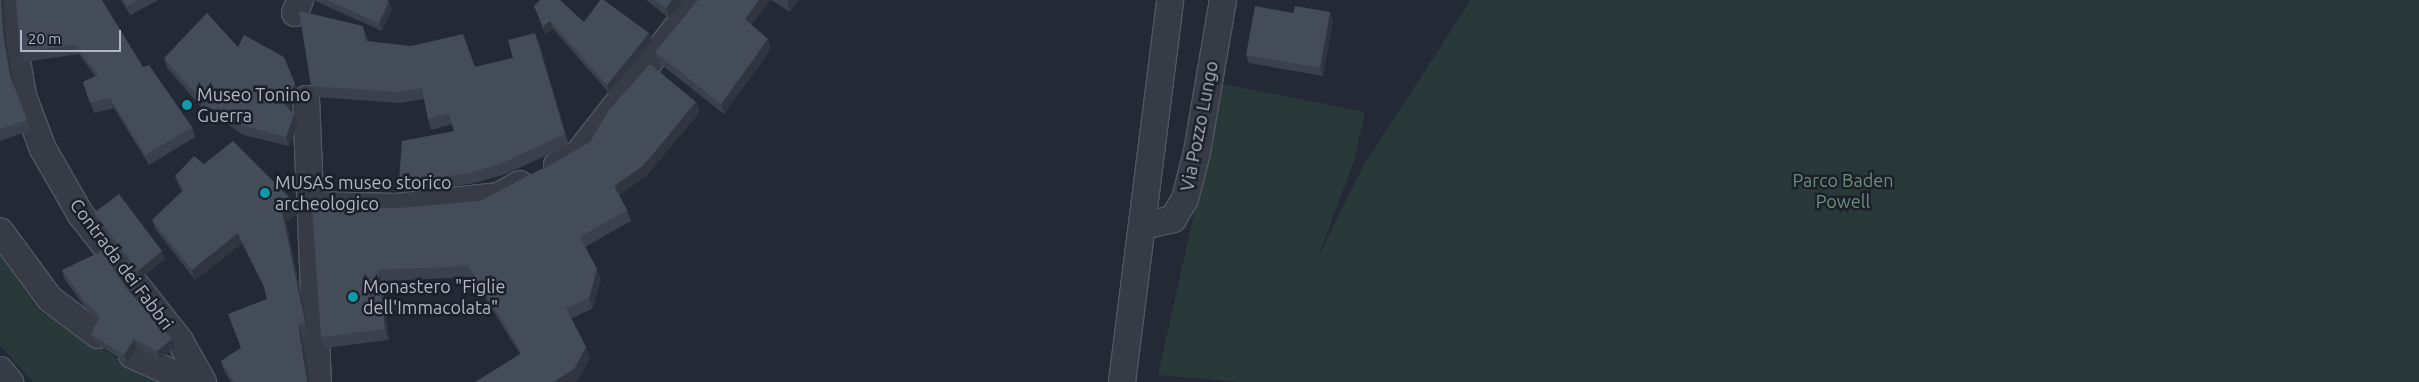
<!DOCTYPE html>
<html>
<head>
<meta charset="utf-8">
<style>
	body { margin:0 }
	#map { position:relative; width:2419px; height:382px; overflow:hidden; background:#232935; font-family:Ubuntu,sans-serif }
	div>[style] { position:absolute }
	.green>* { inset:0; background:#29393a }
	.roads { filter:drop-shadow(1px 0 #515661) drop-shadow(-1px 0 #515661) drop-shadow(0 1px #515661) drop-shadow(0 -1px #515661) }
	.minor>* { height:26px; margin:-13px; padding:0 13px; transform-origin:13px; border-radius:13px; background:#363b46 }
	.wall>* { inset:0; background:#3a414d }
	.shaded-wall>* { inset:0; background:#30353f }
	.building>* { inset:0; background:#444c5a }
	.dots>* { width:14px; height:14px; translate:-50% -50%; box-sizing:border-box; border:2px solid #1b202a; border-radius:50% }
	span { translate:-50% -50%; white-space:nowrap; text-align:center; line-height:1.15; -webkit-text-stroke:5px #1b202a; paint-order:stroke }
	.poi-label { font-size:18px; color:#b1b6c2 }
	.left { translate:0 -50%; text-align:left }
	.street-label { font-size:18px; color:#b1b6c2 }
	.park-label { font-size:18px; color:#6b9077 }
	.scale { position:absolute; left:20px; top:30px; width:101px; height:22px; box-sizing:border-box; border:2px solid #b1b6c2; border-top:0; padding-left:6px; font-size:15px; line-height:18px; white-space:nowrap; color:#b1b6c2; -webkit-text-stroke:4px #1b202a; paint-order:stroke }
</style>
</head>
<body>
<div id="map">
	<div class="green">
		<div style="clip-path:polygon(1471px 0,2419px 0,2419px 382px,1241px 382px,1158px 375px,1223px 84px,1365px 112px,1354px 161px,1317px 259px,1365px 163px)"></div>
		<div style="clip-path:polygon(0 255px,39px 311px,157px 382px,33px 382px,0 345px)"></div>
	</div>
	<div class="roads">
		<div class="minor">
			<div style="left:11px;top:0;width:49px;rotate:85.3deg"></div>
			<div style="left:15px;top:49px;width:48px;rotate:80.3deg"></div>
			<div style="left:23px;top:96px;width:57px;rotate:69.3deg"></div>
			<div style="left:43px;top:149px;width:76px;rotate:60.1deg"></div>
			<div style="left:81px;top:215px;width:160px;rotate:51.8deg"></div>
			<div style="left:180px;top:341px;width:47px;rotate:60.7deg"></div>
			<div style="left:295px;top:13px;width:14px;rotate:-69deg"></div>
			<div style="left:306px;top:99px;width:283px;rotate:87.6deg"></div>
			<div style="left:557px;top:165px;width:24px;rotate:-28deg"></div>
			<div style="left:578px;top:154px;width:195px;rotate:-52.1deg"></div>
			<div style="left:309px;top:205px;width:88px;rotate:1.3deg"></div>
			<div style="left:397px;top:207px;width:103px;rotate:-6.2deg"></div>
			<div style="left:499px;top:196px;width:24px;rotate:-30deg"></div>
			<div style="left:1143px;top:226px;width:31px;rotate:-13deg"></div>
			<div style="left:1173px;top:219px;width:23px;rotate:-59deg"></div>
			<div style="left:1185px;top:199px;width:49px;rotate:-75.7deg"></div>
			<div style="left:1197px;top:152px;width:154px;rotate:-80.3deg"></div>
			<div style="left:0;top:231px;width:84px;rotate:53.7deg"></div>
			<div style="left:50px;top:299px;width:60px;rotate:36.9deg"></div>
			<div style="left:132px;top:355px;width:67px;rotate:23.9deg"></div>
			<div style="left:0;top:370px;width:16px;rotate:50deg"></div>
			<div style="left:1122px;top:382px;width:385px;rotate:-82.8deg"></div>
		</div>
	</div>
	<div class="wall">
		<div style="clip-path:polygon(0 0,14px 85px,31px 130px,0 141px)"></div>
		<div style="clip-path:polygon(16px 0,143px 67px,192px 127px,195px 137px,149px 165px,114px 108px,94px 113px,83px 82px,95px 76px,79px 54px,24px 62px,20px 52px)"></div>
		<div style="clip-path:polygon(121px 0,159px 0,130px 15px)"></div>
		<div style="clip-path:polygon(313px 0,386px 0,392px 9px,382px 31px)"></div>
		<div style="clip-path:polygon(646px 0,683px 0,669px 18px)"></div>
		<div style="clip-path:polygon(698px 0,770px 0,751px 25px,771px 49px,724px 114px,658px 62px,655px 52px)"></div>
		<div style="clip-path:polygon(771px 0,799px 0,790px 12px)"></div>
		<div style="clip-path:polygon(534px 6px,584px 22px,649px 33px,652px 41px,609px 93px,553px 29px,545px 34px)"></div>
		<div style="clip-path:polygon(1293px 13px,1333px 20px,1323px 76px,1249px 63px,1246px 55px)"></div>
		<div style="clip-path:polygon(367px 36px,368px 41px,475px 67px,513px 58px,539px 43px,569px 145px,506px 174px,474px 183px,430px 190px,402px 190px,399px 180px,454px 131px,452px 124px,431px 130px,428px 119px,424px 99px,400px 103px,315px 97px,311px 86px)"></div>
		<div style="clip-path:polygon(238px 47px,299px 94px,289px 110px,298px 124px,289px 146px,243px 135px,229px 125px,209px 116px,167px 68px,164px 58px)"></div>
		<div style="clip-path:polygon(696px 102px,700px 112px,646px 176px,619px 195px,627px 210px,631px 221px,585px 247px,601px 279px,593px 308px,571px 319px,590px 358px,578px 380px,520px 354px,472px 277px,382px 281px,389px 340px,325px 348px,321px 337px,399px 208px,480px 201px,541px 170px)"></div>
		<div style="clip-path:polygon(204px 164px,295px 203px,299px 213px,286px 222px,309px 333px,302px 334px,310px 382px,231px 382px,224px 371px,221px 361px,241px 348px,267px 299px,265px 289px,242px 244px,195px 280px,156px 230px,152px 220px,182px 191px,179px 186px,175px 176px)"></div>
		<div style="clip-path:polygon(94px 213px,165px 259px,140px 279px,97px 220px)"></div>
		<div style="clip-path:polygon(62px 270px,126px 288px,174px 347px,159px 359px,137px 347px,127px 363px,94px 342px,91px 334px,98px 320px,87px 310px,64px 278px)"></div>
	</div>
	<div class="shaded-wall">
		<div style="clip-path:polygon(1px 0,4px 0,7px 44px,14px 86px,10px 76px,3px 34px)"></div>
		<div style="clip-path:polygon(672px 0,683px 0,669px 18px,666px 8px)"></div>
		<div style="clip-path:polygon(759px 0,770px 0,748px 29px,745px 19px)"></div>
		<div style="clip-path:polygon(788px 0,799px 0,790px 12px,787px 2px)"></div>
		<div style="clip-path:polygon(389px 1px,392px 9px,382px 31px,379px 23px)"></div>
		<div style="clip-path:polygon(1330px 12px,1333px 20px,1323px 76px,1320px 68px)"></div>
		<div style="clip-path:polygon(550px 21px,553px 29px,545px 34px,543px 26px)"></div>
		<div style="clip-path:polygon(363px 26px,367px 36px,370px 52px,366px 41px)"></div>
		<div style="clip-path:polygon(535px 33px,539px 43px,569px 145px,565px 134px)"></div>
		<div style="clip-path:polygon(649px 33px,652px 41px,609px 93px,607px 85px)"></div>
		<div style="clip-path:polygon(768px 39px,771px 49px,724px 114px,721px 104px)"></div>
		<div style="clip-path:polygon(295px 84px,299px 94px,287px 113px,284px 104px)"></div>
		<div style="clip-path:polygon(696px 102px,700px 112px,646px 176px,617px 196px,614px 186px)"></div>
		<div style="clip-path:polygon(294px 114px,298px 124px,289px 146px,286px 137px)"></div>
		<div style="clip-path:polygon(295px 203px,299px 213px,286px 222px,309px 333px,305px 322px,282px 211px)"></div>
		<div style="clip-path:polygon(238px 233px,242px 244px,195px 280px,192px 270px)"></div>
		<div style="clip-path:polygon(162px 251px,165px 259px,140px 279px,138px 271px)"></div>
		<div style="clip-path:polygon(597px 269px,601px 279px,593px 308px,589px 298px)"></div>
		<div style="clip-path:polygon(378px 270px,382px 281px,389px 340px,385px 329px)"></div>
		<div style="clip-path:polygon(298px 324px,302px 334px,310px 382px,307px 382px)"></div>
		<div style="clip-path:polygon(134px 339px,137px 347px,127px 363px,124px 355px)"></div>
		<div style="clip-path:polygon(172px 339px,174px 347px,159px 359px,157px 351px)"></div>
		<div style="clip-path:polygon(586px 347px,590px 358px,578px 380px,574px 382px,553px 382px)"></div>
	</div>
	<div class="building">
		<div style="clip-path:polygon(0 0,1px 0,3px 34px,10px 76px,27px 120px,0 129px)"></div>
		<div style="clip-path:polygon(16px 0,102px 0,143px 67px,149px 65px,192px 127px,145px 155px,110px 98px,90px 103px,83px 82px,98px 75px,76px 45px,20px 52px)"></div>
		<div style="clip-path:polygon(123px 0,137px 0,127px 6px)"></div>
		<div style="clip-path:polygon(327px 0,386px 0,389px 1px,379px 23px)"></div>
		<div style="clip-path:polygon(540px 0,560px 0,584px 22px,600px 0,604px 0,649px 33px,607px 85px,550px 21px,543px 26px,534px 6px)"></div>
		<div style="clip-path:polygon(655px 0,672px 0,666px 8px)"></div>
		<div style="clip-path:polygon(698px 0,759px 0,745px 19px,768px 39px,721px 104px,655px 52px)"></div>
		<div style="clip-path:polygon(1255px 6px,1293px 13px,1295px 6px,1330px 12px,1320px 68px,1246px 55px)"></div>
		<div style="clip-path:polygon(299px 11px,363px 26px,366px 41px,411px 46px,463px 34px,475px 67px,513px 58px,508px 40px,535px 33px,565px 134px,502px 163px,470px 173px,426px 179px,399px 180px,402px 141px,454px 131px,449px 113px,428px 119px,422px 88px,396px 92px,311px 86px)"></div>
		<div style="clip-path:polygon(207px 13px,238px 47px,244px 35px,284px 57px,295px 84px,284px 104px,294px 114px,286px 137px,239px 125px,225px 115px,206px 106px,164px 58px)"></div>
		<div style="clip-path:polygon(650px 64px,696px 102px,643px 166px,614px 186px,610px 178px,561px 205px,541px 170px,590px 142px,609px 110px)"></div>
		<div style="clip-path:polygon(233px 141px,295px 203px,282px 211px,305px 322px,298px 324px,307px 382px,234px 382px,221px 361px,241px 348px,228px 314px,267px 299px,263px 284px,238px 233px,192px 270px,152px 220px,184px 190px,175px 176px,194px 156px,204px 164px)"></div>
		<div style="clip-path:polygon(541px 169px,561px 205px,610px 178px,627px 210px,580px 237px,597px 269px,589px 298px,566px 308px,586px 347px,574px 369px,553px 382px,475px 382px,522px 353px,468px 266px,378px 270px,385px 329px,321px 337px,312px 208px,399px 208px,480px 201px)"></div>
		<div style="clip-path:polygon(119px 194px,162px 251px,138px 271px,94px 213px)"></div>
		<div style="clip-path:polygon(102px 251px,126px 288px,172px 339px,157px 351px,134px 339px,124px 355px,91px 334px,100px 316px,85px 302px,62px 270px)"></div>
	</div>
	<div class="dots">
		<div style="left:187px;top:105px;background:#0f9aa8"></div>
		<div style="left:265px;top:193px;background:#0f9aa8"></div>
		<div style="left:353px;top:297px;background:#0f9aa8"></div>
	</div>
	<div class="poi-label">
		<span class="left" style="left:197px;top:105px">Museo Tonino<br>Guerra</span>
		<span class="left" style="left:275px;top:193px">MUSAS museo storico<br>archeologico</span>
		<span class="left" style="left:363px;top:297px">Monastero "Figlie<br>dell'Immacolata"</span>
	</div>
	<div class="street-label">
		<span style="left:1199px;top:126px;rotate:-79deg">Via Pozzo Lungo</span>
		<span style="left:122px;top:264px;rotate:53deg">Contrada dei Fabbri</span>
	</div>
	<div class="park-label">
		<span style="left:1843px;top:191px">Parco Baden<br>Powell</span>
	</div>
	<div class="scale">20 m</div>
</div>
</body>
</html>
